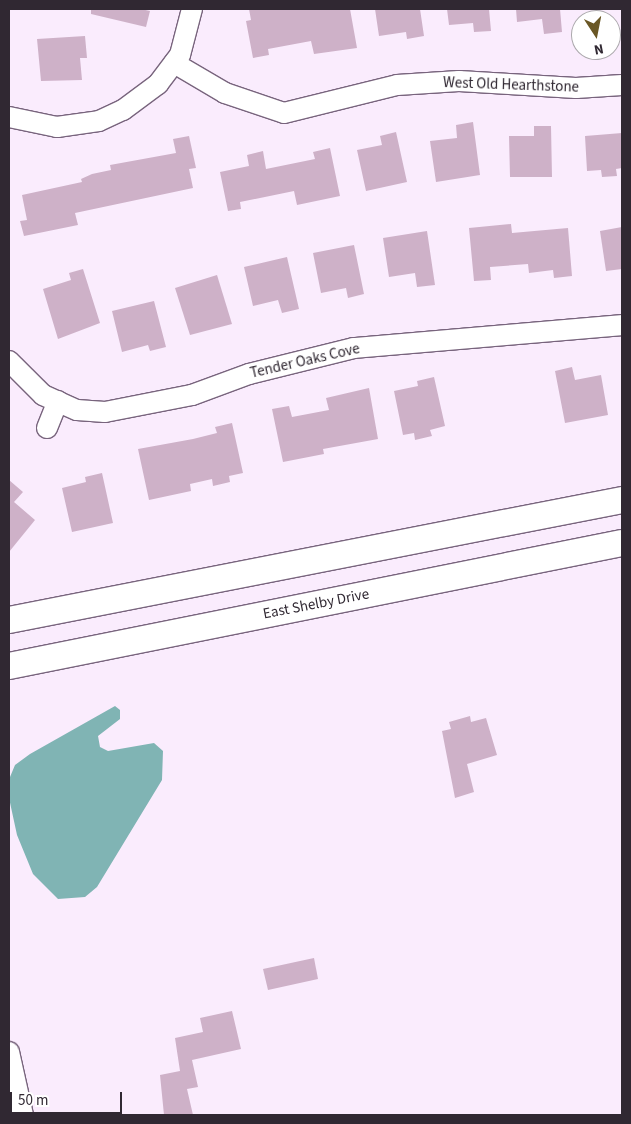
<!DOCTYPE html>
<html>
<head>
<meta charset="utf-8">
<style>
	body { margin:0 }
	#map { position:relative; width:631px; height:1124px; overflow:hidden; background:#faecfd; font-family:"Source Sans 3",sans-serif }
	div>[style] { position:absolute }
	.water>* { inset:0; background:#80b4b4 }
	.building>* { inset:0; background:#ceb1c8 }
	.roads { filter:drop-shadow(1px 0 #78647d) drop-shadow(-1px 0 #78647d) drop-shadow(0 1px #78647d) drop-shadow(0 -1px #78647d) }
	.minor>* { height:20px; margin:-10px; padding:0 10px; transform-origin:10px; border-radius:10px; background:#fff }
	.major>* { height:26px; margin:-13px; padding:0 13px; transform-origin:13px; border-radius:13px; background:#fff }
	span { translate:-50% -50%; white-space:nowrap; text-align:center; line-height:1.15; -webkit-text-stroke:4.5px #fff; paint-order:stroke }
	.street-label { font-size:15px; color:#302832 }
	.frame { position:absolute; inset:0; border:10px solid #302832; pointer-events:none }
	.north { position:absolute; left:571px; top:10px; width:50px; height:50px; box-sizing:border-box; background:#fff; border:1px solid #aca9ad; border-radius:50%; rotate:169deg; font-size:14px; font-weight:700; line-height:20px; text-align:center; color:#302832 }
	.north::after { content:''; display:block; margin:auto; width:18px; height:22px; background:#6a5725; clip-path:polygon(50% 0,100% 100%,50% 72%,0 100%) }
	.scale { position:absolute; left:10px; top:1092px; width:112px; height:22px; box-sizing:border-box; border:2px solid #302832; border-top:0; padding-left:6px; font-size:15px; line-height:18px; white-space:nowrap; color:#302832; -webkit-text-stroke:4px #fff; paint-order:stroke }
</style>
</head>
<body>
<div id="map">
	<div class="water">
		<div style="clip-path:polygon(115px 706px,120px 710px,120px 719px,98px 736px,100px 747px,108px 751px,154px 743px,163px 751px,162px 780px,97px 887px,85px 897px,58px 899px,33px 874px,17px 835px,9px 798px,10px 777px,15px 765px,30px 754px)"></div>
	</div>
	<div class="building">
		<div style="clip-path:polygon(91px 9px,141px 9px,150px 11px,146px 27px,91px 14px)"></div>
		<div style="clip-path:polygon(249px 9px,350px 9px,357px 48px,314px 54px,311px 41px,268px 49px,269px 55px,253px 58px,246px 21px,251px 20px)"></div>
		<div style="clip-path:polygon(375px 9px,420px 9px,424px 36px,407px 39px,406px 32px,379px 36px)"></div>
		<div style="clip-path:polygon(447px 9px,489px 9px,491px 31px,474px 32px,473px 23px,449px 25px)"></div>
		<div style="clip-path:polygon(516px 9px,560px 9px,562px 32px,544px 34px,542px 19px,517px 22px)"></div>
		<div style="clip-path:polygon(85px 36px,87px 58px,80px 58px,82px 80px,41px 81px,37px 39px)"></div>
		<div style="clip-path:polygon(473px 122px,480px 175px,436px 182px,430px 141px,457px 138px,456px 125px)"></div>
		<div style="clip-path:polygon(534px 126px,551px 126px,552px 177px,510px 177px,509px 136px,534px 136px)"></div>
		<div style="clip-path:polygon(396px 132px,407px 182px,366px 191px,357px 150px,382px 145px,380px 136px)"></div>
		<div style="clip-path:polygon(622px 133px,622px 168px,616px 169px,617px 176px,602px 177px,601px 170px,587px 171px,585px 136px)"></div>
		<div style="clip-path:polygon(189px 136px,196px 168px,189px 169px,193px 188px,75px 213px,78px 225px,24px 236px,20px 221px,27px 220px,22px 195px,82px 182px,81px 179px,92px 174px,111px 170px,110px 165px,176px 153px,173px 139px)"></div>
		<div style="clip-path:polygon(330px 148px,340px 196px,297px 205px,294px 191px,240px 202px,241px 209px,228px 211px,220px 172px,249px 166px,247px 155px,263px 151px,266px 169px,315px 159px,313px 152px)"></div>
		<div style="clip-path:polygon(511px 224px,512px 233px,568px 228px,572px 276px,554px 278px,553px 270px,529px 273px,528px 264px,490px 267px,491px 280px,474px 281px,469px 228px)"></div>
		<div style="clip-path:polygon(622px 227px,622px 269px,606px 271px,600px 231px)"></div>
		<div style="clip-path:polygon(427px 231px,435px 285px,417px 287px,415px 273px,389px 277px,383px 238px)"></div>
		<div style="clip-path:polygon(354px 245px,364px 294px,348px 298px,346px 288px,321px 293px,313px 253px)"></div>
		<div style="clip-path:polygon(287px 257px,299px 309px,282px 313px,278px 300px,253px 306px,244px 267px)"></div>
		<div style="clip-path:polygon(83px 269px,100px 323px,58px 339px,43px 289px,71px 280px,69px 273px)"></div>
		<div style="clip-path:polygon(217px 275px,232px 324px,190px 335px,175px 288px)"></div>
		<div style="clip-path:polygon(154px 301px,166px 347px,150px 351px,148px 345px,122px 352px,112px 311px)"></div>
		<div style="clip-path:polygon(572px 367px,575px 380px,601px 375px,608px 415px,565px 423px,555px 371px)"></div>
		<div style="clip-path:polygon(434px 377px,445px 426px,430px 430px,432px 436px,415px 440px,414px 433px,403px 435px,394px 391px,418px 386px,417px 381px)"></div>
		<div style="clip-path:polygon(369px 388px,378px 439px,323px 449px,324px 454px,283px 462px,272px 409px,289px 406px,292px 417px,329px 410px,326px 398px)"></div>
		<div style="clip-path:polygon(232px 423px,243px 473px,229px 476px,230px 482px,213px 486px,212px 479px,190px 484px,191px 491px,149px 500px,138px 449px,193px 439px,217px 433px,215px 427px)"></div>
		<div style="clip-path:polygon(102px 473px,113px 523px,72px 532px,62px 488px,86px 482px,85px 477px)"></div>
		<div style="clip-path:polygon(9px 480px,23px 492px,14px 502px,35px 520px,9px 552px)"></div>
		<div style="clip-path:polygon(470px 716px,471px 722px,486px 718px,497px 755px,467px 764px,474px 792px,455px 798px,442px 731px,451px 729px,449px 722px)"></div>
		<div style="clip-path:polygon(314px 958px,318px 979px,268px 990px,263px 969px)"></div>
		<div style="clip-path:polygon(232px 1011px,241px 1049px,192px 1060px,198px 1087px,187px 1089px,193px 1115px,164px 1115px,160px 1075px,180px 1071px,175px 1038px,203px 1032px,200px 1018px)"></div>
	</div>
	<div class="roads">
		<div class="minor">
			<div style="left:174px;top:63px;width:59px;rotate:30.5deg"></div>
			<div style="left:225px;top:93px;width:62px;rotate:18.7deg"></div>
			<div style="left:284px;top:113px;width:116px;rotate:-13.9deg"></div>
			<div style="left:397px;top:85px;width:62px;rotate:-3.7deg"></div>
			<div style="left:459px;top:81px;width:117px;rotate:3.4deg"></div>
			<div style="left:576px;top:88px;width:46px;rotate:-3.7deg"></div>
			<div style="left:9px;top:117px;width:49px;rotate:11.8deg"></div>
			<div style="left:57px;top:127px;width:42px;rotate:-8.1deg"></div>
			<div style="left:99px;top:121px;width:26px;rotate:-25deg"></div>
			<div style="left:123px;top:110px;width:44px;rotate:-36.6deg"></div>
			<div style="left:158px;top:84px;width:36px;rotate:-53deg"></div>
			<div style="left:180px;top:55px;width:48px;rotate:-75.4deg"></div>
			<div style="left:9px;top:361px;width:48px;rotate:45deg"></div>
			<div style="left:43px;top:395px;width:37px;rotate:24deg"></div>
			<div style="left:77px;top:410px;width:28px;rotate:4deg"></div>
			<div style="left:105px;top:412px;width:89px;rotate:-11.1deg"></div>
			<div style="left:192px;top:395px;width:61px;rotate:-20.2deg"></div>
			<div style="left:249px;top:374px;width:108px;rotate:-13.9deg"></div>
			<div style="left:354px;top:348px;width:269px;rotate:-4.9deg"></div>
			<div style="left:47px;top:428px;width:29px;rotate:-68deg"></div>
			<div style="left:9px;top:1052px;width:65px;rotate:77.5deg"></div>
		</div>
		<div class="major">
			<div style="left:9px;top:620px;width:625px;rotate:-11.08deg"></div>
			<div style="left:9px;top:666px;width:625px;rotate:-11.35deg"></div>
		</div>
	</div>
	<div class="street-label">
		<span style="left:511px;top:85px;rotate:2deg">West Old Hearthstone</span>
		<span style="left:305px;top:361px;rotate:-13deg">Tender Oaks Cove</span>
		<span style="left:316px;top:604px;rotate:-11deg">East Shelby Drive</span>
	</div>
	<div class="frame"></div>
	<div class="north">N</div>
	<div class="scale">50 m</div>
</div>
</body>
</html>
